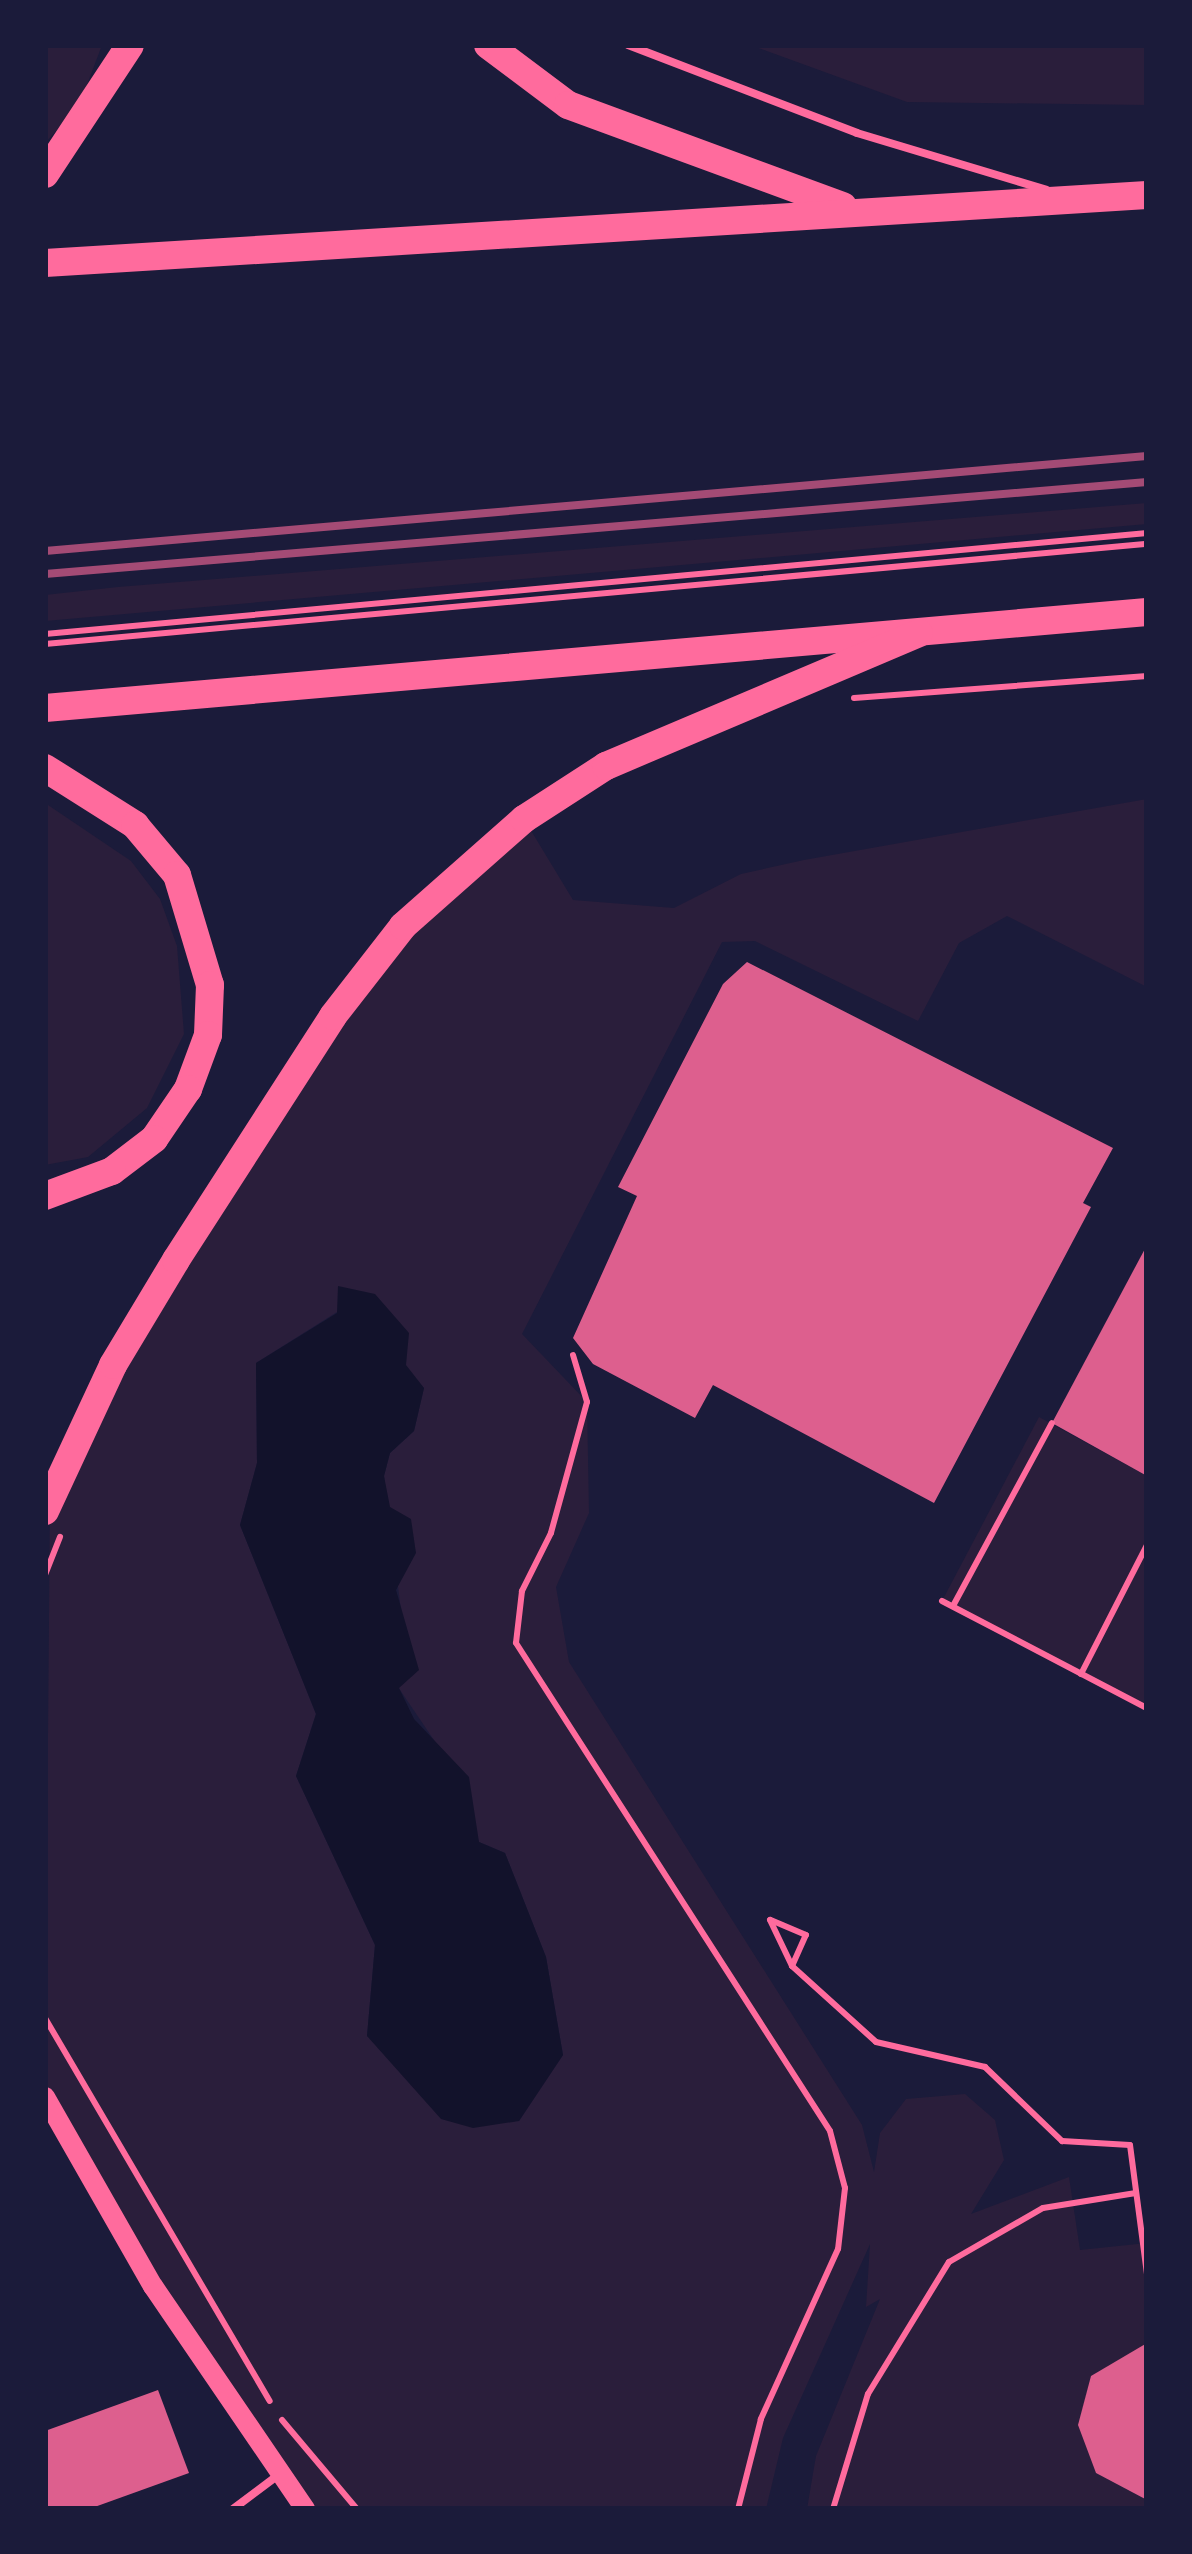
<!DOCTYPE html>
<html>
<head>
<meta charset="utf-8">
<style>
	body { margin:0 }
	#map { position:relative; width:1192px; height:2554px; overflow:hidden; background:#1b1b3a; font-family:"Fira Sans",sans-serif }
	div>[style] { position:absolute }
	.green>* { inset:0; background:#2a1e3b }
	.water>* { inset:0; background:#12122b }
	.building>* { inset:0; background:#dd5f8e }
	.path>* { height:6px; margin:-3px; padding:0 3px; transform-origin:3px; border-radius:3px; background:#ff6b9d }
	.service>* { height:8px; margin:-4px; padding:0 4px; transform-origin:4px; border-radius:4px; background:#ff6b9d }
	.secondary>* { height:20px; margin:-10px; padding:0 10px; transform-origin:10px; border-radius:10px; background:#ff6b9d }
	.trunk>* { height:28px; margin:-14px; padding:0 14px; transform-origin:14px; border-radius:14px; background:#ff6b9d }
	.rail>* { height:8px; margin:-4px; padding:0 4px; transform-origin:4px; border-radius:4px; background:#a44b75 }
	span { translate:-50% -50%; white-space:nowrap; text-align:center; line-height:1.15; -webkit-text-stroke:8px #1b1b3a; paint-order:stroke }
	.frame { position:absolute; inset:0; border:48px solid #1b1b3a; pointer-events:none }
</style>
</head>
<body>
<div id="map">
	<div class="green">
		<div style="clip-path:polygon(45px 45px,102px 45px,79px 106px,45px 143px)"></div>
		<div style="clip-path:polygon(750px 45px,1147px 45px,1147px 105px,907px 102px)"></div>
		<div style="clip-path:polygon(1147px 503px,1147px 524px,45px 621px,45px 595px,118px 587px)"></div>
		<div style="clip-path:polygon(evenodd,1147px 799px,1147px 987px,1007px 916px,959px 943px,918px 1021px,755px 941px,722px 942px,522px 1334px,587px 1402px,589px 1513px,556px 1587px,569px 1662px,862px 2125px,874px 2172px,880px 2133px,906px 2099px,965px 2094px,995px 2120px,1004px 2160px,971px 2214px,1069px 2177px,1080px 2250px,1147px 2243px,1147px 2343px,1092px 2376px,1078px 2425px,1096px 2473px,1147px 2500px,1147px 2509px,807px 2509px,816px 2456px,880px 2299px,866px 2307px,870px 2244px,783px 2438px,766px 2509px,305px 2509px,45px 2097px,50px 1497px,333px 1016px,524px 819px,573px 900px,674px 908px,741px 874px,804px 860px,1147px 799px,337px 1312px,424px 1388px,414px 1431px,390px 1453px,384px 1476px,402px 1618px,398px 1687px,436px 1743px,479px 1842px,505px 1853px,546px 1957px,563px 2055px,519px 2121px,367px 2036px,375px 1945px,296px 1776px,316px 1714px,240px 1525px,257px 1463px,256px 1363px,337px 1312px)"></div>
		<div style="clip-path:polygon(45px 803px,131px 861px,160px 899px,177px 946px,184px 1034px,147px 1108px,88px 1157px,45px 1165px)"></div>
		<div style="clip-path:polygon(1039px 1417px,1147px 1476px,1147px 1708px,942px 1601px)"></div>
	</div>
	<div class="water">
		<div style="clip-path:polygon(338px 1286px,375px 1294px,409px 1333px,406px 1365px,424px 1388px,414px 1431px,390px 1453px,384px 1476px,390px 1507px,411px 1519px,416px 1553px,396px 1590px,419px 1670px,399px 1688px,414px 1719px,469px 1777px,479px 1842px,505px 1853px,546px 1957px,563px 2055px,519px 2121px,473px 2128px,441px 2119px,367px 2036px,375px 1945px,296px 1776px,316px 1714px,240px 1525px,257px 1463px,256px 1363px,337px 1313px)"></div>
	</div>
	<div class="building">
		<div style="clip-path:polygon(747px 962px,1113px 1148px,1083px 1203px,1091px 1207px,934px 1503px,713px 1385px,695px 1418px,593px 1364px,573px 1338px,637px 1196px,618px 1187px,723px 984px)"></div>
		<div style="clip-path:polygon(1147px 1245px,1147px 1476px,1052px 1423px)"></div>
		<div style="clip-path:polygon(1147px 2343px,1147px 2500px,1096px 2473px,1078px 2425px,1091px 2376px)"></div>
		<div style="clip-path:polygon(158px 2390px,189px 2473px,89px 2509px,45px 2509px,45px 2431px)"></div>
	</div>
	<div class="path">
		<div style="left:45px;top:634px;width:1107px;rotate:-5.24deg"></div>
		<div style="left:45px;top:644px;width:1107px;rotate:-5.19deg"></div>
		<div style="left:854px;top:698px;width:294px;rotate:-4.3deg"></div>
		<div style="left:573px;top:1355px;width:49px;rotate:73.4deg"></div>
		<div style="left:587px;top:1402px;width:136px;rotate:105.4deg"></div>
		<div style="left:551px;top:1533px;width:65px;rotate:116.6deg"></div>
		<div style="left:522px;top:1591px;width:52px;rotate:96.6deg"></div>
		<div style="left:516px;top:1643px;width:580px;rotate:57.24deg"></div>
		<div style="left:830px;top:2131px;width:59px;rotate:75.3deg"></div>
		<div style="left:845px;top:2188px;width:61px;rotate:96.5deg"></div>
		<div style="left:838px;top:2249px;width:187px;rotate:114.4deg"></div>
		<div style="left:761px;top:2419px;width:93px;rotate:104.3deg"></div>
		<div style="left:45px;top:1575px;width:41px;rotate:-68.5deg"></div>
		<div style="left:942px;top:1601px;width:231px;rotate:27.6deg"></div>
		<div style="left:953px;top:1606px;width:208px;rotate:-61.6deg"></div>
		<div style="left:1081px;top:1674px;width:145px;rotate:-62.9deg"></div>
		<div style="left:792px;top:1966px;width:34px;rotate:-66deg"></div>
		<div style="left:806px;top:1935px;width:39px;rotate:-157deg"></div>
		<div style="left:770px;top:1920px;width:51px;rotate:64.4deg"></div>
		<div style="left:792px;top:1966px;width:113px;rotate:42.1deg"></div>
		<div style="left:876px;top:2042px;width:112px;rotate:12.9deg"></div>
		<div style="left:985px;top:2067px;width:107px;rotate:43.9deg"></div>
		<div style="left:1062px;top:2141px;width:68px;rotate:3.4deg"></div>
		<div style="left:1130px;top:2145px;width:131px;rotate:82.5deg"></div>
		<div style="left:45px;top:2018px;width:444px;rotate:59.6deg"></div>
		<div style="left:282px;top:2420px;width:116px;rotate:49.9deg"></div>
		<div style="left:833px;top:2509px;width:120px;rotate:-73.1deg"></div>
		<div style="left:868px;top:2394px;width:155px;rotate:-58.5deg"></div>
		<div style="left:949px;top:2262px;width:108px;rotate:-29.9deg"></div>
		<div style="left:1043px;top:2208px;width:94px;rotate:-9.2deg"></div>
	</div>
	<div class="service">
		<div style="left:628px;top:45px;width:245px;rotate:21deg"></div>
		<div style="left:857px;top:133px;width:198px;rotate:16.7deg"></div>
		<div style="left:233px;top:2509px;width:55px;rotate:-36.9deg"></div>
	</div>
	<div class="secondary">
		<div style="left:45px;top:2097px;width:218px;rotate:60.3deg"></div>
		<div style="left:153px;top:2286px;width:270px;rotate:55.7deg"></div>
	</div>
	<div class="trunk">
		<div style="left:488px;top:45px;width:100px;rotate:36.9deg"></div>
		<div style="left:568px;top:105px;width:293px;rotate:20.2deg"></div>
		<div style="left:45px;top:174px;width:154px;rotate:-56.6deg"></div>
		<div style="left:45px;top:263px;width:1104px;rotate:-3.53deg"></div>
		<div style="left:45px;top:708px;width:1106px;rotate:-4.98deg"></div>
		<div style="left:45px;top:768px;width:107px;rotate:32.3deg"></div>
		<div style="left:135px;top:825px;width:65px;rotate:50deg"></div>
		<div style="left:177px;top:875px;width:115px;rotate:73.3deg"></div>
		<div style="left:210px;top:985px;width:50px;rotate:92.3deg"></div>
		<div style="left:208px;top:1035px;width:58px;rotate:110.3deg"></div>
		<div style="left:188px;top:1089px;width:60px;rotate:124.2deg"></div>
		<div style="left:154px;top:1139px;width:53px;rotate:142.7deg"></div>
		<div style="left:112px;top:1171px;width:72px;rotate:159.5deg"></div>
		<div style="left:45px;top:1511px;width:161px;rotate:-65deg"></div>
		<div style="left:113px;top:1365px;width:122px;rotate:-59deg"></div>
		<div style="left:176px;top:1260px;width:290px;rotate:-57.2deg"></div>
		<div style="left:333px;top:1016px;width:114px;rotate:-52.1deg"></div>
		<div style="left:403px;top:926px;width:162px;rotate:-41.5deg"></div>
		<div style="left:524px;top:819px;width:98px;rotate:-32.9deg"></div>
		<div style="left:606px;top:766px;width:340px;rotate:-23deg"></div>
	</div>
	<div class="rail">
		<div style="left:45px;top:551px;width:1106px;rotate:-4.93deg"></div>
		<div style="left:45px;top:574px;width:1106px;rotate:-4.77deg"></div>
	</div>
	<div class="frame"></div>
</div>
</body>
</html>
